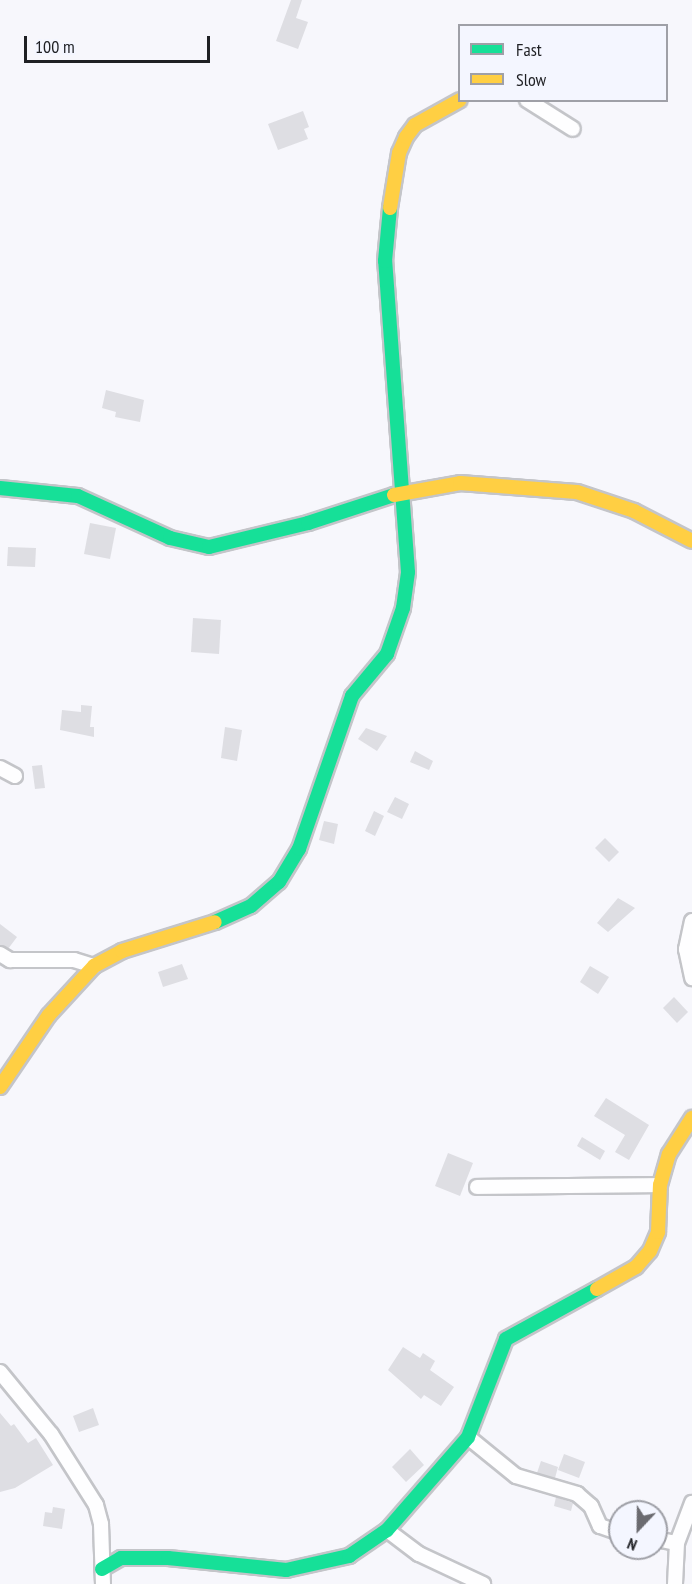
<!DOCTYPE html>
<html>
<head>
<meta charset="utf-8">
<style>
	body { margin:0 }
	#map { position:relative; width:692px; height:1584px; overflow:hidden; background:#f7f7fc; font-family:"PT Sans Narrow",sans-serif }
	div>[style] { position:absolute }
	.building>* { inset:0; background:#dedee3 }
	.roads { filter:drop-shadow(2px 0 #c4c5c9) drop-shadow(-2px 0 #c4c5c9) drop-shadow(0 2px #c4c5c9) drop-shadow(0 -2px #c4c5c9) }
	.street>* { height:14px; margin:-7px; padding:0 7px; transform-origin:7px; border-radius:7px; background:#fefeff }
	.fast>* { height:14px; margin:-7px; padding:0 7px; transform-origin:7px; border-radius:7px; background:#16e098 }
	.slow>* { height:14px; margin:-7px; padding:0 7px; transform-origin:7px; border-radius:7px; background:#ffcf43 }
	span { translate:-50% -50%; white-space:nowrap; text-align:center; line-height:1.15; -webkit-text-stroke:4.5px #f4f6ff; paint-order:stroke }
	.legend { position:absolute; left:458px; top:24px; width:210px; height:78px; box-sizing:border-box; background:#f4f6ff; border:2px solid #9fa0a7; margin:0; padding:8px 10px; list-style:none; font-size:18px; color:#1f2024 }
	.legend li { display:flex; align-items:center; gap:12px; height:30px }
	.legend b { width:30px; border:2px solid #9fa0a7 }
	.north { position:absolute; left:608px; top:1500px; width:60px; height:60px; box-sizing:border-box; background:#f4f6ff; border:2px solid #9fa0a7; border-radius:50%; rotate:202deg; font-size:16px; font-weight:700; line-height:24px; text-align:center; color:#1f2024 }
	.north::after { content:''; display:block; margin:auto; width:21px; height:27px; background:#6b6b70; clip-path:polygon(50% 0,100% 100%,50% 72%,0 100%) }
	.scale { position:absolute; left:24px; top:36px; width:186px; height:27px; box-sizing:border-box; border:3px solid #1f2024; border-top:0; padding-left:8px; font-size:18px; line-height:21px; white-space:nowrap; color:#1f2024; -webkit-text-stroke:4px #f4f6ff; paint-order:stroke }
</style>
</head>
<body>
<div id="map">
	<div class="building">
		<div style="clip-path:polygon(291px 0,302px 0,296px 18px,308px 22px,298px 49px,276px 41px)"></div>
		<div style="clip-path:polygon(303px 111px,309px 127px,304px 129px,308px 139px,278px 150px,268px 124px)"></div>
		<div style="clip-path:polygon(106px 390px,144px 400px,140px 422px,115px 417px,116px 412px,102px 408px)"></div>
		<div style="clip-path:polygon(90px 523px,116px 528px,110px 559px,84px 554px)"></div>
		<div style="clip-path:polygon(8px 547px,36px 548px,35px 567px,7px 566px)"></div>
		<div style="clip-path:polygon(193px 618px,221px 620px,219px 654px,191px 652px)"></div>
		<div style="clip-path:polygon(81px 705px,92px 706px,90px 727px,94px 727px,94px 737px,60px 730px,62px 710px,81px 712px)"></div>
		<div style="clip-path:polygon(225px 727px,242px 730px,237px 761px,221px 758px)"></div>
		<div style="clip-path:polygon(366px 728px,387px 736px,377px 751px,358px 739px)"></div>
		<div style="clip-path:polygon(415px 751px,433px 761px,429px 770px,410px 762px)"></div>
		<div style="clip-path:polygon(42px 765px,45px 788px,35px 789px,32px 766px)"></div>
		<div style="clip-path:polygon(395px 797px,409px 804px,402px 819px,387px 812px)"></div>
		<div style="clip-path:polygon(374px 811px,384px 816px,375px 836px,365px 831px)"></div>
		<div style="clip-path:polygon(324px 821px,338px 824px,334px 844px,319px 840px)"></div>
		<div style="clip-path:polygon(605px 838px,619px 852px,609px 862px,595px 848px)"></div>
		<div style="clip-path:polygon(618px 898px,635px 908px,608px 932px,597px 923px)"></div>
		<div style="clip-path:polygon(0 924px,17px 937px,8px 949px,0 945px)"></div>
		<div style="clip-path:polygon(182px 964px,188px 979px,163px 987px,158px 972px)"></div>
		<div style="clip-path:polygon(590px 966px,609px 977px,598px 994px,580px 982px)"></div>
		<div style="clip-path:polygon(674px 997px,688px 1012px,677px 1023px,663px 1008px)"></div>
		<div style="clip-path:polygon(606px 1098px,649px 1125px,629px 1160px,615px 1152px,625px 1135px,594px 1116px)"></div>
		<div style="clip-path:polygon(582px 1137px,605px 1151px,600px 1160px,577px 1146px)"></div>
		<div style="clip-path:polygon(448px 1153px,473px 1163px,460px 1196px,435px 1186px)"></div>
		<div style="clip-path:polygon(403px 1347px,420px 1358px,423px 1353px,435px 1361px,430px 1370px,454px 1387px,441px 1406px,424px 1395px,421px 1399px,388px 1370px)"></div>
		<div style="clip-path:polygon(93px 1408px,99px 1425px,79px 1432px,73px 1416px)"></div>
		<div style="clip-path:polygon(0 1413px,11px 1426px,14px 1424px,28px 1443px,36px 1438px,53px 1465px,15px 1488px,0 1492px)"></div>
		<div style="clip-path:polygon(410px 1449px,424px 1465px,406px 1482px,392px 1467px)"></div>
		<div style="clip-path:polygon(564px 1454px,585px 1462px,579px 1478px,558px 1470px)"></div>
		<div style="clip-path:polygon(541px 1461px,558px 1467px,555px 1478px,537px 1473px)"></div>
		<div style="clip-path:polygon(556px 1497px,573px 1503px,571px 1511px,554px 1506px)"></div>
		<div style="clip-path:polygon(53px 1507px,65px 1509px,62px 1529px,43px 1526px,45px 1512px,52px 1513px)"></div>
	</div>
	<div class="roads">
		<div class="street">
			<div style="left:527px;top:100px;width:54px;rotate:32.2deg"></div>
			<div style="left:0;top:768px;width:17px;rotate:28deg"></div>
			<div style="left:692px;top:921px;width:29px;rotate:102deg"></div>
			<div style="left:686px;top:949px;width:30px;rotate:78deg"></div>
			<div style="left:0;top:954px;width:12px;rotate:31deg"></div>
			<div style="left:10px;top:960px;width:64px"></div>
			<div style="left:74px;top:960px;width:21px;rotate:17deg"></div>
			<div style="left:477px;top:1187px;width:183px;rotate:-0.6deg"></div>
			<div style="left:0;top:1372px;width:80px;rotate:50.6deg"></div>
			<div style="left:51px;top:1434px;width:84px;rotate:57.6deg"></div>
			<div style="left:96px;top:1505px;width:20px;rotate:75deg"></div>
			<div style="left:101px;top:1524px;width:60px;rotate:88.1deg"></div>
			<div style="left:468px;top:1437px;width:62px;rotate:39.1deg"></div>
			<div style="left:516px;top:1476px;width:64px;rotate:16.4deg"></div>
			<div style="left:577px;top:1494px;width:18px;rotate:41deg"></div>
			<div style="left:591px;top:1506px;width:22px;rotate:66deg"></div>
			<div style="left:600px;top:1526px;width:21px;rotate:19deg"></div>
			<div style="left:387px;top:1530px;width:40px;rotate:37deg"></div>
			<div style="left:419px;top:1554px;width:71px;rotate:25.1deg"></div>
			<div style="left:656px;top:1539px;width:21px;rotate:11deg"></div>
			<div style="left:675px;top:1584px;width:41px;rotate:-87.2deg"></div>
			<div style="left:677px;top:1543px;width:43px;rotate:-69.4deg"></div>
		</div>
		<div class="fast">
			<div style="left:0;top:488px;width:78px;rotate:5.9deg"></div>
			<div style="left:78px;top:496px;width:101px;rotate:24.5deg"></div>
			<div style="left:170px;top:538px;width:40px;rotate:13deg"></div>
			<div style="left:209px;top:547px;width:102px;rotate:-13.6deg"></div>
			<div style="left:308px;top:523px;width:90px;rotate:-18deg"></div>
			<div style="left:215px;top:922px;width:39px;rotate:-24deg"></div>
			<div style="left:251px;top:906px;width:37px;rotate:-41deg"></div>
			<div style="left:279px;top:882px;width:39px;rotate:-59deg"></div>
			<div style="left:299px;top:849px;width:162px;rotate:-70.9deg"></div>
			<div style="left:352px;top:696px;width:55px;rotate:-50.2deg"></div>
			<div style="left:387px;top:654px;width:49px;rotate:-70.8deg"></div>
			<div style="left:403px;top:608px;width:36px;rotate:-82deg"></div>
			<div style="left:408px;top:572px;width:312px;rotate:-94.2deg"></div>
			<div style="left:385px;top:261px;width:53px;rotate:-84.6deg"></div>
			<div style="left:102px;top:1569px;width:22px;rotate:-30deg"></div>
			<div style="left:121px;top:1558px;width:47px"></div>
			<div style="left:168px;top:1558px;width:119px;rotate:5.8deg"></div>
			<div style="left:286px;top:1570px;width:65px;rotate:-12.5deg"></div>
			<div style="left:349px;top:1556px;width:46px;rotate:-34.4deg"></div>
			<div style="left:387px;top:1530px;width:123px;rotate:-48.9deg"></div>
			<div style="left:468px;top:1437px;width:105px;rotate:-68.8deg"></div>
			<div style="left:506px;top:1339px;width:104px;rotate:-28.8deg"></div>
		</div>
		<div class="slow">
			<div style="left:390px;top:208px;width:56px;rotate:-80.7deg"></div>
			<div style="left:399px;top:153px;width:17px;rotate:-66deg"></div>
			<div style="left:406px;top:137px;width:15px;rotate:-53deg"></div>
			<div style="left:415px;top:125px;width:51px;rotate:-29.1deg"></div>
			<div style="left:394px;top:495px;width:67px;rotate:-10.3deg"></div>
			<div style="left:460px;top:483px;width:117px;rotate:4.4deg"></div>
			<div style="left:577px;top:492px;width:60px;rotate:18.4deg"></div>
			<div style="left:634px;top:511px;width:65px;rotate:27.3deg"></div>
			<div style="left:0;top:1087px;width:87px;rotate:-55.8deg"></div>
			<div style="left:49px;top:1015px;width:67px;rotate:-47.4deg"></div>
			<div style="left:94px;top:966px;width:32px;rotate:-28deg"></div>
			<div style="left:122px;top:951px;width:97px;rotate:-17.3deg"></div>
			<div style="left:597px;top:1289px;width:45px;rotate:-29.4deg"></div>
			<div style="left:636px;top:1267px;width:21px;rotate:-49deg"></div>
			<div style="left:650px;top:1251px;width:21px;rotate:-67deg"></div>
			<div style="left:658px;top:1232px;width:47px;rotate:-87.6deg"></div>
			<div style="left:660px;top:1185px;width:32px;rotate:-74deg"></div>
			<div style="left:669px;top:1154px;width:43px;rotate:-57.4deg"></div>
		</div>
	</div>
	<ul class="legend">
	<li><b style="height:8px;background:#16e098"></b>Fast</li>
	<li><b style="height:8px;background:#ffcf43"></b>Slow</li>
	</ul>
	<div class="north">N</div>
	<div class="scale">100 m</div>
</div>
</body>
</html>
